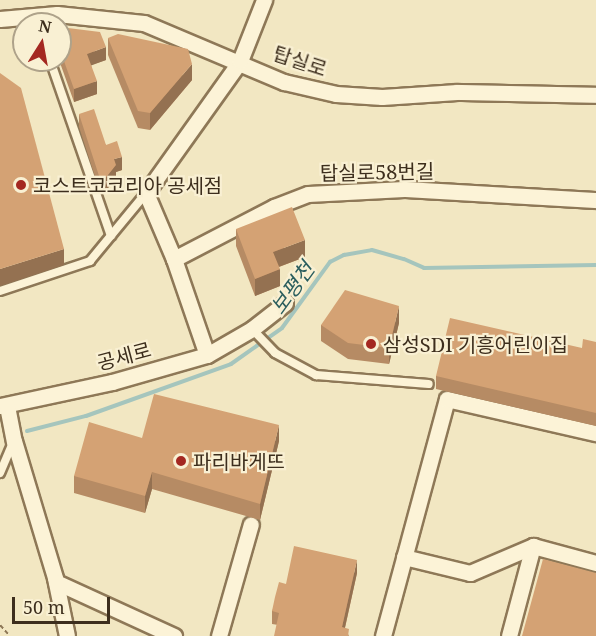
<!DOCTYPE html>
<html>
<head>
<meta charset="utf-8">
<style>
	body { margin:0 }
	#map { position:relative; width:596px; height:636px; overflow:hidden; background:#f2e7c2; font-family:"Noto Serif","Noto Sans KR",serif }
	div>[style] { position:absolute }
	.stream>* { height:4px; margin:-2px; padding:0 2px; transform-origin:2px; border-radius:2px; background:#a5c5bd }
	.path>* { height:2px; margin-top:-1px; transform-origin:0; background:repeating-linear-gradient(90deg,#8e7857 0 4.5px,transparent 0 7.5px) }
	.roads { filter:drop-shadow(2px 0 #8e7857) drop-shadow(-2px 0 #8e7857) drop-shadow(0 2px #8e7857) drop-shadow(0 -2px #8e7857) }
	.service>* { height:8px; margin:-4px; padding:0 4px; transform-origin:4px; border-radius:4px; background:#fcf3d7 }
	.minor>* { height:15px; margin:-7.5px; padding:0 7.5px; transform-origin:7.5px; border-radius:7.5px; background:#fcf3d7 }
	.wall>* { inset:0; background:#b68b64 }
	.shaded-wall>* { inset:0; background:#947151 }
	.building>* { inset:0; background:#d4a274 }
	.dots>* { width:16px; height:16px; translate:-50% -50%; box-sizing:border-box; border:3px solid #f9f0d3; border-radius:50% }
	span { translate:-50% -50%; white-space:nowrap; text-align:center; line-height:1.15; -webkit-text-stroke:4.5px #f9f0d3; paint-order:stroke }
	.street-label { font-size:20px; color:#3d2e1d }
	.poi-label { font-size:20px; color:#3d2e1d }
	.left { translate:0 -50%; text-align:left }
	.water-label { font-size:21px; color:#2b5e5e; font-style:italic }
	.north { position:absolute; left:12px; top:12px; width:60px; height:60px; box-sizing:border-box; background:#f9f0d3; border:2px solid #aea28a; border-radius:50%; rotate:11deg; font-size:16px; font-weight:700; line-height:24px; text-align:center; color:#3d2e1d }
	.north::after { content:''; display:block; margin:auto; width:21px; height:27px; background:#a42821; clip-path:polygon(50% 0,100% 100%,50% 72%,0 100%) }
	.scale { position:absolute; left:12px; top:597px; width:98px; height:27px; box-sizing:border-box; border:3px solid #3d2e1d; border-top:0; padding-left:8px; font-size:18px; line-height:21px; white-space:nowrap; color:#3d2e1d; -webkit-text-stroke:4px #f9f0d3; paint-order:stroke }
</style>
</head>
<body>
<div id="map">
	<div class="stream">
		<div style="left:27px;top:431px;width:61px;rotate:-14.3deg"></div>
		<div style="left:86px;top:416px;width:154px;rotate:-19.7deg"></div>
		<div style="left:231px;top:364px;width:62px;rotate:-35.2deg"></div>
		<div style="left:282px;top:328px;width:82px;rotate:-54deg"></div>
		<div style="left:330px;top:262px;width:16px;rotate:-27deg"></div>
		<div style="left:344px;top:255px;width:28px;rotate:-10deg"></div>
		<div style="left:372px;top:250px;width:33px;rotate:16deg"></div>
		<div style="left:404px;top:259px;width:22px;rotate:24deg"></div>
		<div style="left:424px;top:268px;width:172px;rotate:-1deg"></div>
	</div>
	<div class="path">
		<div style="left:0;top:625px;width:15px;rotate:48deg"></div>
	</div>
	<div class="roads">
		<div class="service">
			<div style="left:50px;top:60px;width:186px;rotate:70.9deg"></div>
			<div style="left:0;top:291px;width:95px;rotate:-18.4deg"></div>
			<div style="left:90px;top:261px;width:88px;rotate:-50.5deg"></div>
			<div style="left:252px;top:329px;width:33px;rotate:46deg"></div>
			<div style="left:275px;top:353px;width:47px;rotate:28.2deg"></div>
			<div style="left:316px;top:375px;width:113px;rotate:4.6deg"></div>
			<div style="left:0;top:473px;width:34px;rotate:-67deg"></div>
		</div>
		<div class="minor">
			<div style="left:0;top:19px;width:57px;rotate:-5deg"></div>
			<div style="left:57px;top:14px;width:87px;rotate:5.9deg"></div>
			<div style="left:144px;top:23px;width:152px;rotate:22.9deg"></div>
			<div style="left:284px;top:82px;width:53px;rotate:13deg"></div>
			<div style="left:336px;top:94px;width:46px;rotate:3.7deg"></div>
			<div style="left:382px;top:97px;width:75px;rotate:-3.8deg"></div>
			<div style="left:457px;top:92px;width:139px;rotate:1.2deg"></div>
			<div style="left:174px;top:259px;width:113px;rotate:-27.5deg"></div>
			<div style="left:274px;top:207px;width:36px;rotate:-21deg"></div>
			<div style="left:308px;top:194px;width:96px;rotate:-3deg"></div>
			<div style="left:404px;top:189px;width:192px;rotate:3.3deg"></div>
			<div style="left:207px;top:355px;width:102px;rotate:-109deg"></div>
			<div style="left:174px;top:259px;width:72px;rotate:-113deg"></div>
			<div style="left:146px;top:193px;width:162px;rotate:-54.5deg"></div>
			<div style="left:240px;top:61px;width:66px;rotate:-68.5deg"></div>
			<div style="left:0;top:406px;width:115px;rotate:-12.1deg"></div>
			<div style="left:112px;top:382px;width:99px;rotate:-15.9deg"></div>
			<div style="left:207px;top:355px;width:52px;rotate:-30deg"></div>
			<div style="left:252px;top:329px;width:42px;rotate:-38.2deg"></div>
			<div style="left:7px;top:406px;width:36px;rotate:79deg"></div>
			<div style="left:14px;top:441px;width:143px;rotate:73.3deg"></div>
			<div style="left:55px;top:578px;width:59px;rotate:78.3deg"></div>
			<div style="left:404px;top:557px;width:68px;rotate:13.6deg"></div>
			<div style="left:470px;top:573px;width:69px;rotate:-23.2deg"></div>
			<div style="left:533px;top:546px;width:65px;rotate:15.1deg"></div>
			<div style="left:56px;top:582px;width:130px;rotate:24.6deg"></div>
			<div style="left:219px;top:636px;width:116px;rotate:-74.1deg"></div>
			<div style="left:383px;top:636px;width:245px;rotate:-74.9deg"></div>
			<div style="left:447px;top:399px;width:153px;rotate:12.9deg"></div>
			<div style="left:509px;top:636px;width:93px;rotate:-75.1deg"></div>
		</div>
	</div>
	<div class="wall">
		<div style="clip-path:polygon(60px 27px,106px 60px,91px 65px,97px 94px,74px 102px,59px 60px,60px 60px)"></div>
		<div style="clip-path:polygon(108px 38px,192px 80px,150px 130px,138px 128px,108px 55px)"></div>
		<div style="clip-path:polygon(79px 114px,106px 145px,122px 170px,116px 172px,116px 178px,104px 193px,100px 192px,79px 127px)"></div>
		<div style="clip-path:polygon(236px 229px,305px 257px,279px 267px,280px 286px,255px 296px,236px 246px)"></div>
		<div style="clip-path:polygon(399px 323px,389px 364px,348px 359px,321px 341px,321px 325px)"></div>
		<div style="clip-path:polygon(596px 342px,596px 426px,436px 389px,436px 376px,582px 348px)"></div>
		<div style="clip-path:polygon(142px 438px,279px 441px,260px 520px,152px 489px,145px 513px,74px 493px,74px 476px)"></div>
		<div style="clip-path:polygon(357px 573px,345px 628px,349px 636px,272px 624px,272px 611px,286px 584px)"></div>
	</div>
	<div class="shaded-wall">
		<div style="clip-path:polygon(106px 47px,106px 60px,87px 67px,87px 54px)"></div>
		<div style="clip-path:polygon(192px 64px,192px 80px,150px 130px,150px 113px)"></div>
		<div style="clip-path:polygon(97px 81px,97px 94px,74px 102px,74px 89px)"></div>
		<div style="clip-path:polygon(122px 157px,122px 170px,116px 172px,116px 178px,104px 193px,104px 180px,114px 159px)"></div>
		<div style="clip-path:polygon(305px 240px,305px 257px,273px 269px,273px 252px)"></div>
		<div style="clip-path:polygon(64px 249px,64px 265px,0 286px,0 269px)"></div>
		<div style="clip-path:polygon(280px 269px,280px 286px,255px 296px,255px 279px)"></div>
		<div style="clip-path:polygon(399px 306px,399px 323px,389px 364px,389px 348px)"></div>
		<div style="clip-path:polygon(279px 425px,279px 441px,260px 520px,260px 504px)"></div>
		<div style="clip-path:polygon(152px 472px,152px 489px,145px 513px,145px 496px)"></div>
		<div style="clip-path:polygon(357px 560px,357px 573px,343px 636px,342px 627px)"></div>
	</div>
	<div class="building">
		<div style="clip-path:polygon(60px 27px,100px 32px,106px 47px,87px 54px,97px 81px,74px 89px,60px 50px)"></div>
		<div style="clip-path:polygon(118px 34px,188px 49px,192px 64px,150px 113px,138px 111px,108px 38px)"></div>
		<div style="clip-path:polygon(0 73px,21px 88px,64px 249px,0 269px)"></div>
		<div style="clip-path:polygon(94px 109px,106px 145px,117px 141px,122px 157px,114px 159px,116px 165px,104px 180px,100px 179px,79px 114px)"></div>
		<div style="clip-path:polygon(292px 207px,305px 240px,273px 252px,280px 269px,255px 279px,236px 229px)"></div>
		<div style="clip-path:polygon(345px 290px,399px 306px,389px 348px,348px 343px,321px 325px)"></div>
		<div style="clip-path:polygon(450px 318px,582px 348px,583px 339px,596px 342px,596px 413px,436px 376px)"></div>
		<div style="clip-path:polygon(154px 394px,279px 425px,260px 504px,152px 472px,145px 496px,74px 476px,89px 422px,142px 438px)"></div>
		<div style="clip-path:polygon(294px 546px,357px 560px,342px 627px,349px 629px,348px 636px,274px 636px,279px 613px,272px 611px,275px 597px,279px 582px,286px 584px)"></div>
		<div style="clip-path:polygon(543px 559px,596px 573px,596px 636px,522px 636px)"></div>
	</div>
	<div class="dots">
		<div style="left:21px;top:185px;background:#a42821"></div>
		<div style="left:371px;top:344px;background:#a42821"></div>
		<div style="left:181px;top:461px;background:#a42821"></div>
	</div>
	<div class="street-label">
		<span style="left:300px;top:61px;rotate:18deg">탑실로</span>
		<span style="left:377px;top:172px;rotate:-1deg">탑실로58번길</span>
		<span style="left:124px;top:356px;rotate:-15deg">공세로</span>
	</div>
	<div class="poi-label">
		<span class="left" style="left:33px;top:185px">코스트코코리아 공세점</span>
		<span class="left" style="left:383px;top:344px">삼성SDI 기흥어린이집</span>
		<span class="left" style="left:193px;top:461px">파리바게뜨</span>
	</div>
	<div class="water-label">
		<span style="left:292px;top:288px;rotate:-54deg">보평천</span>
	</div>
	<div class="north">N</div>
	<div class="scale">50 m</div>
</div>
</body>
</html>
